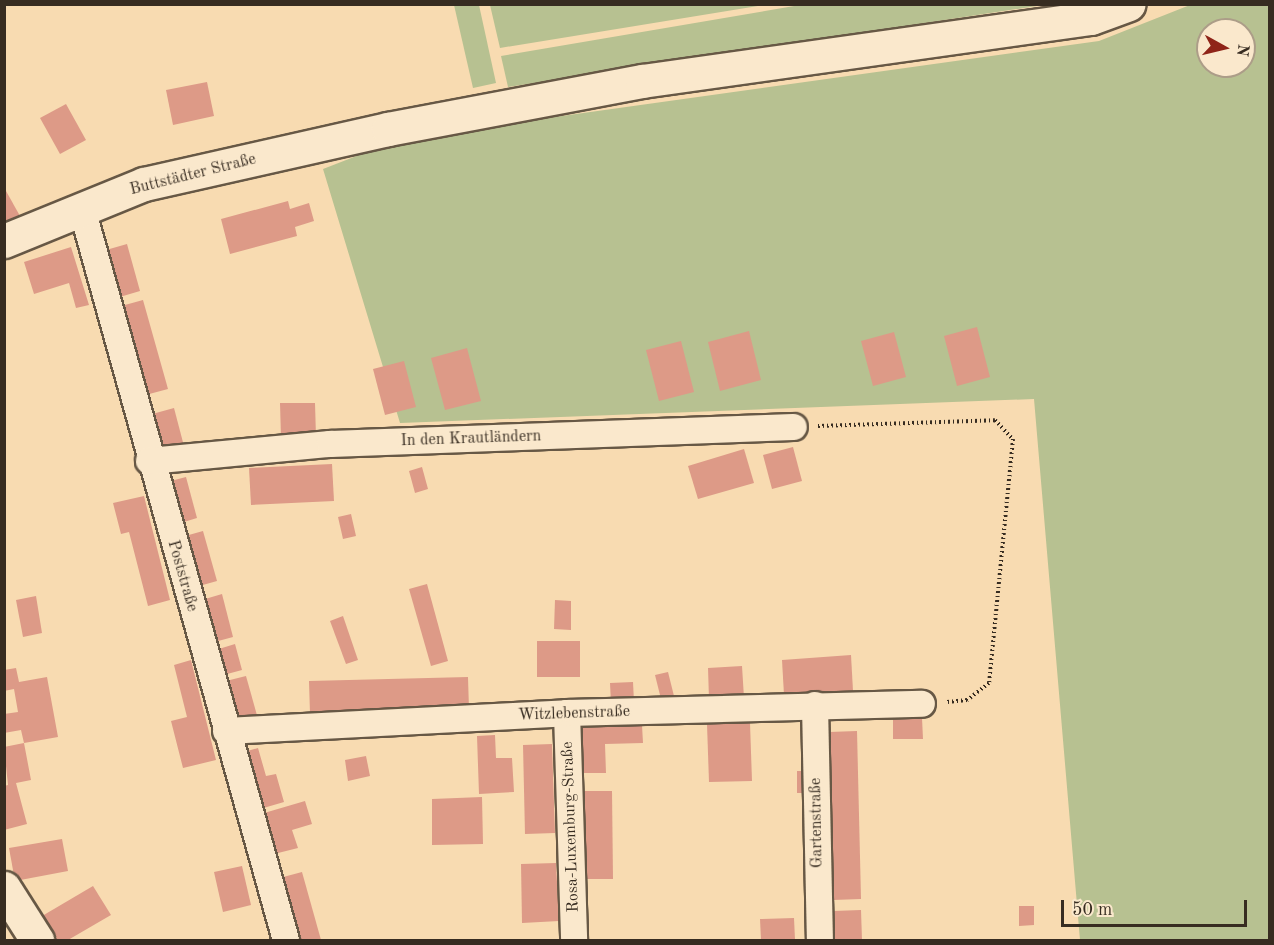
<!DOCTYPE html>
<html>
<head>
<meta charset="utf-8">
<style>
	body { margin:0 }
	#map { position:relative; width:1274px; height:945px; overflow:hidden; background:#f8dbb1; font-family:"Old Standard TT",serif }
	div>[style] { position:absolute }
	.green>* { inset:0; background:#b7c191 }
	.building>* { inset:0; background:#dd9a87 }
	.path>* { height:4px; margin-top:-2px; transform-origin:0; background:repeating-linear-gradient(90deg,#372c21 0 1.5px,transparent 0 4.5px) }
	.roads { filter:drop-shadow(2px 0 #675845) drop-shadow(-2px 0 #675845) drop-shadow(0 2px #675845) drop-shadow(0 -2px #675845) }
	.street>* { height:26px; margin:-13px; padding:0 13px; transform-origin:13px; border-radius:13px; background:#fae8cc }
	.secondary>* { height:33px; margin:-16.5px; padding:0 16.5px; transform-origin:16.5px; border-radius:16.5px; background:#fae8cc }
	span { translate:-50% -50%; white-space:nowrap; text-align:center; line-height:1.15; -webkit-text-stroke:4.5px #fae8cc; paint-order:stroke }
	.street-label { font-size:16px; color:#372c21 }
	.frame { position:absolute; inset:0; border:6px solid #372c21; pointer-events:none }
	.north { position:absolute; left:1196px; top:18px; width:60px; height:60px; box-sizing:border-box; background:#fae8cc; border:2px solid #ac9d88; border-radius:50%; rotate:98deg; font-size:16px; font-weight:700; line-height:24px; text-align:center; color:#372c21 }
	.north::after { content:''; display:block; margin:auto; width:21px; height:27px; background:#8f2418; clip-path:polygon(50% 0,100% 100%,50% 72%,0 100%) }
	.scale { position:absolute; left:1061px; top:900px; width:186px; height:27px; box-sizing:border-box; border:3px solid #372c21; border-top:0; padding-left:8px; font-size:18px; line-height:21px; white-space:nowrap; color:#372c21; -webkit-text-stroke:4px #fae8cc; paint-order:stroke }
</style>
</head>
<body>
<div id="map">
	<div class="green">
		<div style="clip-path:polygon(454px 5px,479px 5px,496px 83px,473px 88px)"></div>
		<div style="clip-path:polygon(490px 5px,490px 4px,764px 5px,500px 48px)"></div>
		<div style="clip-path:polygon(800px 5px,1043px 5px,508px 87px,501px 56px)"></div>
		<div style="clip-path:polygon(evenodd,1190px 5px,1269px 5px,1269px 939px,1080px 940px,1034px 399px,400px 423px,323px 169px,390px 143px,440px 133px,1099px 41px,1190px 5px,1208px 30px,1244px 30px,1244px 66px,1208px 66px,1208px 30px)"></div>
	</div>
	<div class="building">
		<div style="clip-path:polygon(207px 82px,214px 116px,173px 125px,166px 90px)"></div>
		<div style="clip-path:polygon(66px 104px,86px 140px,60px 154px,40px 118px)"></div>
		<div style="clip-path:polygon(6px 191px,20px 216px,4px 224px,4px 192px)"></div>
		<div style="clip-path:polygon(288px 201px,290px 209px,309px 203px,314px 221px,295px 227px,297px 236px,230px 254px,221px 219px)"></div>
		<div style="clip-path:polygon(127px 244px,140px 291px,113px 299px,99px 252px)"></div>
		<div style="clip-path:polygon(71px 247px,89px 305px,76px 308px,69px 283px,34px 294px,24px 262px)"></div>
		<div style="clip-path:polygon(143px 300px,168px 389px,138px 397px,114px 308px)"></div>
		<div style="clip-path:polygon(977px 327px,990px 377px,957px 386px,944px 336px)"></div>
		<div style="clip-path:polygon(749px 331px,761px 380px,720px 391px,708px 342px)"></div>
		<div style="clip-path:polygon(894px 332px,906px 377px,873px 386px,861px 341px)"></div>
		<div style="clip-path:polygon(681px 341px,694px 392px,659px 401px,646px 350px)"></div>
		<div style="clip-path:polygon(467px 348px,481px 401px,445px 410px,431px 358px)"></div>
		<div style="clip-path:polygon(404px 361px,416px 407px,385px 415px,373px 369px)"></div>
		<div style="clip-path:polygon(280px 403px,315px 403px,316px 437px,281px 438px)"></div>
		<div style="clip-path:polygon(174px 408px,185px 450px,157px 458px,145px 416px)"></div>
		<div style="clip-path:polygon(793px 447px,802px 481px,772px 489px,763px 455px)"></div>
		<div style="clip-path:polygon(744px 449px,754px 483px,698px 499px,688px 466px)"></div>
		<div style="clip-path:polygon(332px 464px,334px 501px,251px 505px,249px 468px)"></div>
		<div style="clip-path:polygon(422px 467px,428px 489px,415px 493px,409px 471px)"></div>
		<div style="clip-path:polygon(186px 477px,197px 518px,174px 525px,163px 483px)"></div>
		<div style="clip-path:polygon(144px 496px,170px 600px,148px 606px,129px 532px,121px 534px,113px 503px)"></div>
		<div style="clip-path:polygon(351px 514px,356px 536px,343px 539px,338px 517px)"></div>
		<div style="clip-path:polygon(203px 531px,217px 581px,192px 588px,178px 538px)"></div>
		<div style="clip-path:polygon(427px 584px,448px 661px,431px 666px,409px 589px)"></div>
		<div style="clip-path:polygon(222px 594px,233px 637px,207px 644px,195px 602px)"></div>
		<div style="clip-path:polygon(36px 596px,42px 633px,23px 637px,16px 600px)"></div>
		<div style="clip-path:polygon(555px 600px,571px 601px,571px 630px,554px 629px)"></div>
		<div style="clip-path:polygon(343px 616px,358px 660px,346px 664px,330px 621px)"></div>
		<div style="clip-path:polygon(537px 641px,580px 641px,580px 677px,537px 677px)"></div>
		<div style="clip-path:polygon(235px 644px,242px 670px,216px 677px,209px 652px)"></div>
		<div style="clip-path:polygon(851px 655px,853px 691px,784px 695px,782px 660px)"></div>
		<div style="clip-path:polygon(191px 660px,216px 760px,183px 768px,171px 721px,187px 717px,174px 665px)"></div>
		<div style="clip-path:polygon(742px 666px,744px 698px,709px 699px,708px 668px)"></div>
		<div style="clip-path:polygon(16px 668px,19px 682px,47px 677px,58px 737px,24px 743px,31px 780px,16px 783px,27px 824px,4px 830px,4px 786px,8px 785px,4px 747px,24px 743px,21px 730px,4px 733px,4px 714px,18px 712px,14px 689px,4px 691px,4px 670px)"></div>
		<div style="clip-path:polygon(668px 672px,674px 696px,661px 699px,655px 675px)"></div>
		<div style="clip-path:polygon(246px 676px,258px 719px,230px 726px,218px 683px)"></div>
		<div style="clip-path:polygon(468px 677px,469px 710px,310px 714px,309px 681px)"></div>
		<div style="clip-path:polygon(633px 682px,634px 702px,611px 703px,610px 683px)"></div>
		<div style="clip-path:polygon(893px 718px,922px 718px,923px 739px,893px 739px)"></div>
		<div style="clip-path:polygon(750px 723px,752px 781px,709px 782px,707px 724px)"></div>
		<div style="clip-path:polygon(642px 725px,643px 743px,605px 744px,606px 773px,579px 773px,577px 726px)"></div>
		<div style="clip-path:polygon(857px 731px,861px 899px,833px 900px,829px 732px)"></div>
		<div style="clip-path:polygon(495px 735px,496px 758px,512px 758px,514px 792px,479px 794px,477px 736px)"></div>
		<div style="clip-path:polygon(552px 744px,555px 833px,525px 834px,523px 745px)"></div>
		<div style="clip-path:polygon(258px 748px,266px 776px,276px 774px,284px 802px,253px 811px,237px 754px)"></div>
		<div style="clip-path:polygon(366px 756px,370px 776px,348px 781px,345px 760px)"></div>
		<div style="clip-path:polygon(797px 771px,809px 771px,810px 793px,797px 793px)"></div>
		<div style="clip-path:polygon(582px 791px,612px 791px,613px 879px,583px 879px)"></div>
		<div style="clip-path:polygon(482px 797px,483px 844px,432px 845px,432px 799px)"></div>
		<div style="clip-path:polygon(305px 801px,312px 824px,292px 830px,298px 848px,266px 856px,254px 816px)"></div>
		<div style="clip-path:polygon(62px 839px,68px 871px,15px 881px,9px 848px)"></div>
		<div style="clip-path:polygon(556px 863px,559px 921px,522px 923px,521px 864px)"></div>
		<div style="clip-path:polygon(242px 866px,251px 905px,223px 912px,214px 872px)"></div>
		<div style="clip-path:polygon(302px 872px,321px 940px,289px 940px,272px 880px)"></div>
		<div style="clip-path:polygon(93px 886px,111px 915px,68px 940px,50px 940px,37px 919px)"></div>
		<div style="clip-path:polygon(1019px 906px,1034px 906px,1034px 925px,1019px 926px)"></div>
		<div style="clip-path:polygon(861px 910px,862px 940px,834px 940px,833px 911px)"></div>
		<div style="clip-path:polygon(794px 918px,795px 940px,761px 940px,760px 919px)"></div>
	</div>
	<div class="path">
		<div style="left:818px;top:426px;width:177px;rotate:-1.9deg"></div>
		<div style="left:995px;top:420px;width:26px;rotate:47deg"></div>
		<div style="left:1013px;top:439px;width:245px;rotate:95.6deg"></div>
		<div style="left:989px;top:683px;width:28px;rotate:142deg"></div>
		<div style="left:967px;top:700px;width:20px;rotate:174deg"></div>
	</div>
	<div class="roads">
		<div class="street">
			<div style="left:82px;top:209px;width:759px;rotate:74.41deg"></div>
			<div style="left:149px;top:461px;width:182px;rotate:-5.4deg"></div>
			<div style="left:330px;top:444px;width:464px;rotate:-2.1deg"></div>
			<div style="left:815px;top:705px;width:235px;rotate:88.8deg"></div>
			<div style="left:567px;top:713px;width:227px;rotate:88.2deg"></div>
			<div style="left:226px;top:731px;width:341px;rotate:-3deg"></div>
			<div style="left:567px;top:713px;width:355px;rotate:-1.5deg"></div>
		</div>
		<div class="secondary">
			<div style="left:4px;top:241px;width:151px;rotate:-22.2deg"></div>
			<div style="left:144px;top:184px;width:250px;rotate:-12.7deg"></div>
			<div style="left:388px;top:129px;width:258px;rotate:-10.7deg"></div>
			<div style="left:642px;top:81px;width:453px;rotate:-8deg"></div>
			<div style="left:1091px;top:18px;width:40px;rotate:-20.2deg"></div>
			<div style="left:4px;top:888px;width:62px;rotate:57.6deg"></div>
		</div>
	</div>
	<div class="street-label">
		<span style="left:193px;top:175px;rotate:-14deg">Buttstädter Straße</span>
		<span style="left:471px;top:439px;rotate:-2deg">In den Krautländern</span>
		<span style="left:182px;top:576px;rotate:74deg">Poststraße</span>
		<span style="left:574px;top:714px;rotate:-2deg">Witzlebenstraße</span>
		<span style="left:817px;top:823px;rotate:-91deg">Gartenstraße</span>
		<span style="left:571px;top:827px;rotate:-92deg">Rosa-Luxemburg-Straße</span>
	</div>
	<div class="frame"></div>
	<div class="north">N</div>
	<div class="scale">50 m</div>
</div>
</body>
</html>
